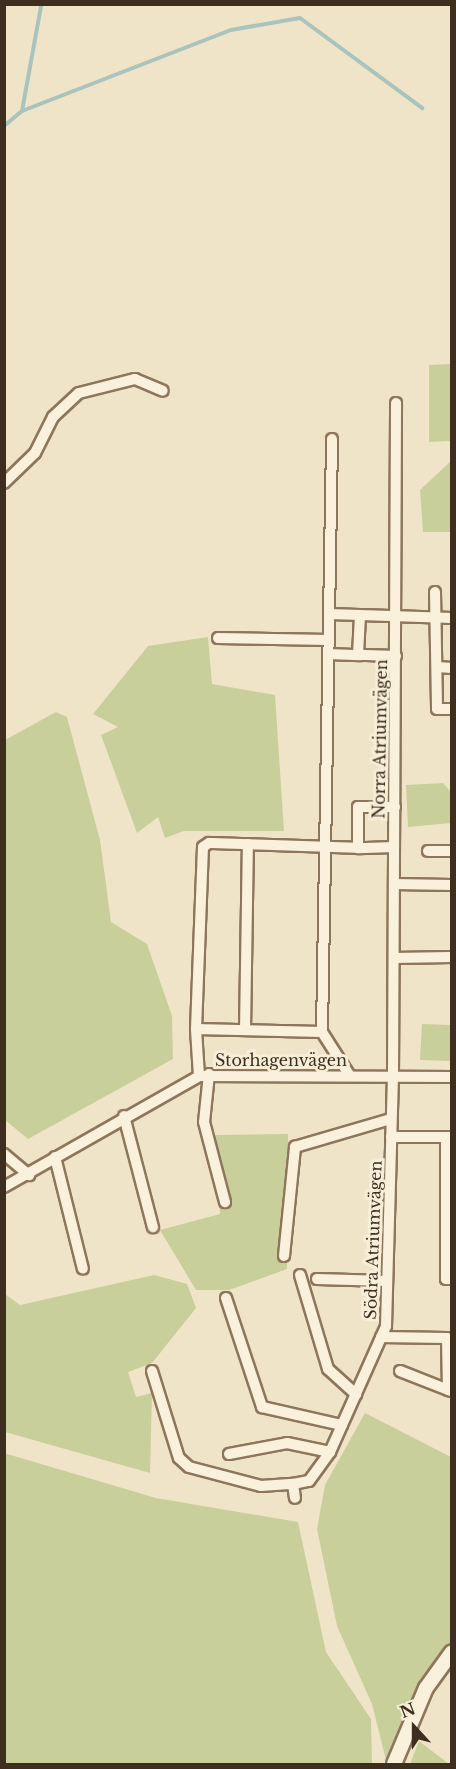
<!DOCTYPE html>
<html>
<head>
<meta charset="utf-8">
<style>
	body { margin:0 }
	#map { position:relative; width:456px; height:1769px; overflow:hidden; background:#f0e4c8; font-family:"Libre Baskerville",serif }
	div>[style] { position:absolute }
	.green>* { inset:0; background:#c9cf9b }
	.stream>* { height:4px; margin:-2px; padding:0 2px; transform-origin:2px; border-radius:2px; background:#a9c4bc }
	.roads { filter:drop-shadow(2px 0 #8d765c) drop-shadow(-2px 0 #8d765c) drop-shadow(0 2px #8d765c) drop-shadow(0 -2px #8d765c) }
	.minor>* { height:10px; margin:-5px; padding:0 5px; transform-origin:5px; border-radius:5px; background:#faf1dc }
	.tertiary>* { height:14px; margin:-7px; padding:0 7px; transform-origin:7px; border-radius:7px; background:#faf1dc }
	span { translate:-50% -50%; white-space:nowrap; text-align:center; line-height:1.15; -webkit-text-stroke:6px #f7eed8; paint-order:stroke }
	.street-label { font-size:16px; color:#3d2e20 }
	.frame { position:absolute; inset:0; border:6px solid #3d2e20; pointer-events:none }
	.north { position:absolute; left:384px; top:1697px; width:60px; height:60px; -webkit-text-stroke:4px #f7eed8; paint-order:stroke; rotate:339deg; font-size:16px; font-weight:700; line-height:24px; text-align:center; color:#3d2e20 }
	.north::after { content:''; display:block; margin:auto; width:21px; height:27px; background:#3d2e20; clip-path:polygon(50% 0,100% 100%,50% 72%,0 100%) }
</style>
</head>
<body>
<div id="map">
	<div class="green">
		<div style="clip-path:polygon(451px 364px,451px 441px,429px 442px,429px 365px)"></div>
		<div style="clip-path:polygon(451px 461px,451px 532px,423px 532px,420px 490px)"></div>
		<div style="clip-path:polygon(208px 637px,212px 684px,275px 695px,284px 831px,184px 831px,165px 838px,158px 817px,137px 833px,101px 735px,118px 727px,93px 714px,148px 646px)"></div>
		<div style="clip-path:polygon(56px 712px,67px 717px,100px 840px,111px 922px,147px 944px,172px 1016px,173px 1059px,28px 1139px,5px 1120px,5px 740px)"></div>
		<div style="clip-path:polygon(443px 783px,451px 792px,451px 823px,408px 827px,406px 785px)"></div>
		<div style="clip-path:polygon(422px 1024px,451px 1025px,451px 1061px,420px 1060px)"></div>
		<div style="clip-path:polygon(288px 1134px,287px 1269px,229px 1290px,196px 1290px,160px 1230px,220px 1214px,214px 1135px)"></div>
		<div style="clip-path:polygon(154px 1275px,187px 1284px,196px 1308px,152px 1363px,128px 1372px,136px 1397px,152px 1393px,150px 1473px,5px 1432px,5px 1294px,20px 1305px)"></div>
		<div style="clip-path:polygon(365px 1413px,451px 1457px,451px 1644px,423px 1681px,399px 1729px,392px 1764px,387px 1764px,372px 1704px,337px 1626px,317px 1529px,325px 1485px)"></div>
		<div style="clip-path:polygon(4px 1453px,156px 1498px,298px 1522px,326px 1652px,371px 1719px,372px 1764px,5px 1764px)"></div>
		<div style="clip-path:polygon(419px 1741px,449px 1764px,410px 1764px)"></div>
	</div>
	<div class="stream">
		<div style="left:22px;top:111px;width:107px;rotate:-79.7deg"></div>
		<div style="left:4px;top:126px;width:23px;rotate:-40deg"></div>
		<div style="left:22px;top:111px;width:224px;rotate:-21.2deg"></div>
		<div style="left:231px;top:30px;width:70px;rotate:-9.9deg"></div>
		<div style="left:300px;top:18px;width:152px;rotate:36.4deg"></div>
	</div>
	<div class="roads">
		<div class="minor">
			<div style="left:4px;top:483px;width:43px;rotate:-44.1deg"></div>
			<div style="left:35px;top:453px;width:40px;rotate:-63.4deg"></div>
			<div style="left:53px;top:417px;width:35px;rotate:-43deg"></div>
			<div style="left:79px;top:393px;width:58px;rotate:-14deg"></div>
			<div style="left:135px;top:379px;width:30px;rotate:23deg"></div>
			<div style="left:435px;top:592px;width:117px;rotate:89deg"></div>
			<div style="left:437px;top:709px;width:15px"></div>
			<div style="left:329px;top:614px;width:31px;rotate:2deg"></div>
			<div style="left:218px;top:638px;width:111px;rotate:1deg"></div>
			<div style="left:328px;top:654px;width:33px;rotate:2deg"></div>
			<div style="left:396px;top:656px;width:38px;rotate:-178deg"></div>
			<div style="left:358px;top:655px;width:40px;rotate:-87.1deg"></div>
			<div style="left:360px;top:615px;width:92px;rotate:1.9deg"></div>
			<div style="left:437px;top:667px;width:15px;rotate:4deg"></div>
			<div style="left:394px;top:847px;width:36px;rotate:178deg"></div>
			<div style="left:358px;top:848px;width:41px;rotate:-90deg"></div>
			<div style="left:358px;top:807px;width:37px"></div>
			<div style="left:428px;top:851px;width:24px"></div>
			<div style="left:394px;top:884px;width:58px;rotate:1deg"></div>
			<div style="left:394px;top:958px;width:58px;rotate:-1deg"></div>
			<div style="left:196px;top:1029px;width:182px;rotate:-87.8deg"></div>
			<div style="left:203px;top:847px;width:7px;rotate:-34deg"></div>
			<div style="left:209px;top:843px;width:149px;rotate:1.9deg"></div>
			<div style="left:245px;top:1030px;width:186px;rotate:-89.1deg"></div>
			<div style="left:322px;top:1032px;width:593px;rotate:-89.03deg"></div>
			<div style="left:209px;top:1074px;width:48px;rotate:95.9deg"></div>
			<div style="left:204px;top:1122px;width:83px;rotate:75.3deg"></div>
			<div style="left:199px;top:1076px;width:47px;rotate:-93.7deg"></div>
			<div style="left:196px;top:1029px;width:126px;rotate:1.4deg"></div>
			<div style="left:322px;top:1032px;width:52px;rotate:57.5deg"></div>
			<div style="left:124px;top:1116px;width:115px;rotate:75.4deg"></div>
			<div style="left:391px;top:1137px;width:61px"></div>
			<div style="left:446px;top:1137px;width:142px;rotate:90deg"></div>
			<div style="left:446px;top:1279px;width:6px"></div>
			<div style="left:4px;top:1154px;width:33px;rotate:40deg"></div>
			<div style="left:55px;top:1157px;width:115px;rotate:76deg"></div>
			<div style="left:4px;top:1187px;width:224px;rotate:-29.6deg"></div>
			<div style="left:199px;top:1076px;width:253px;rotate:0.2deg"></div>
			<div style="left:284px;top:1256px;width:110px;rotate:-84.2deg"></div>
			<div style="left:295px;top:1147px;width:100px;rotate:-16.3deg"></div>
			<div style="left:300px;top:1275px;width:98px;rotate:73.4deg"></div>
			<div style="left:328px;top:1369px;width:38px;rotate:42deg"></div>
			<div style="left:317px;top:1279px;width:70px;rotate:1.6deg"></div>
			<div style="left:226px;top:1298px;width:115px;rotate:71.7deg"></div>
			<div style="left:262px;top:1407px;width:82px;rotate:12.7deg"></div>
			<div style="left:381px;top:1337px;width:66px;rotate:0.9deg"></div>
			<div style="left:447px;top:1338px;width:52px;rotate:88.9deg"></div>
			<div style="left:152px;top:1371px;width:91px;rotate:72.8deg"></div>
			<div style="left:179px;top:1458px;width:13px;rotate:42deg"></div>
			<div style="left:189px;top:1467px;width:74px;rotate:14.8deg"></div>
			<div style="left:261px;top:1486px;width:32px;rotate:-4deg"></div>
			<div style="left:293px;top:1484px;width:16px;rotate:-11deg"></div>
			<div style="left:309px;top:1481px;width:36px;rotate:-54deg"></div>
			<div style="left:330px;top:1452px;width:138px;rotate:-66deg"></div>
			<div style="left:386px;top:1326px;width:251px;rotate:-88.4deg"></div>
			<div style="left:393px;top:1075px;width:672px;rotate:-89.74deg"></div>
			<div style="left:400px;top:1371px;width:55px;rotate:21.4deg"></div>
			<div style="left:229px;top:1454px;width:59px;rotate:-10.7deg"></div>
			<div style="left:287px;top:1443px;width:44px;rotate:11.8deg"></div>
			<div style="left:293px;top:1484px;width:14px;rotate:82deg"></div>
		</div>
		<div class="tertiary">
			<div style="left:394px;top:1764px;width:82px;rotate:-67.2deg"></div>
			<div style="left:426px;top:1688px;width:44px;rotate:-54.2deg"></div>
		</div>
	</div>
	<div class="street-label">
		<span style="left:380px;top:739px;rotate:-89deg">Norra Atriumvägen</span>
		<span style="left:281px;top:1060px">Storhagenvägen</span>
		<span style="left:373px;top:1240px;rotate:-88deg">Södra Atriumvägen</span>
	</div>
	<div class="frame"></div>
	<div class="north">N</div>
</div>
</body>
</html>
